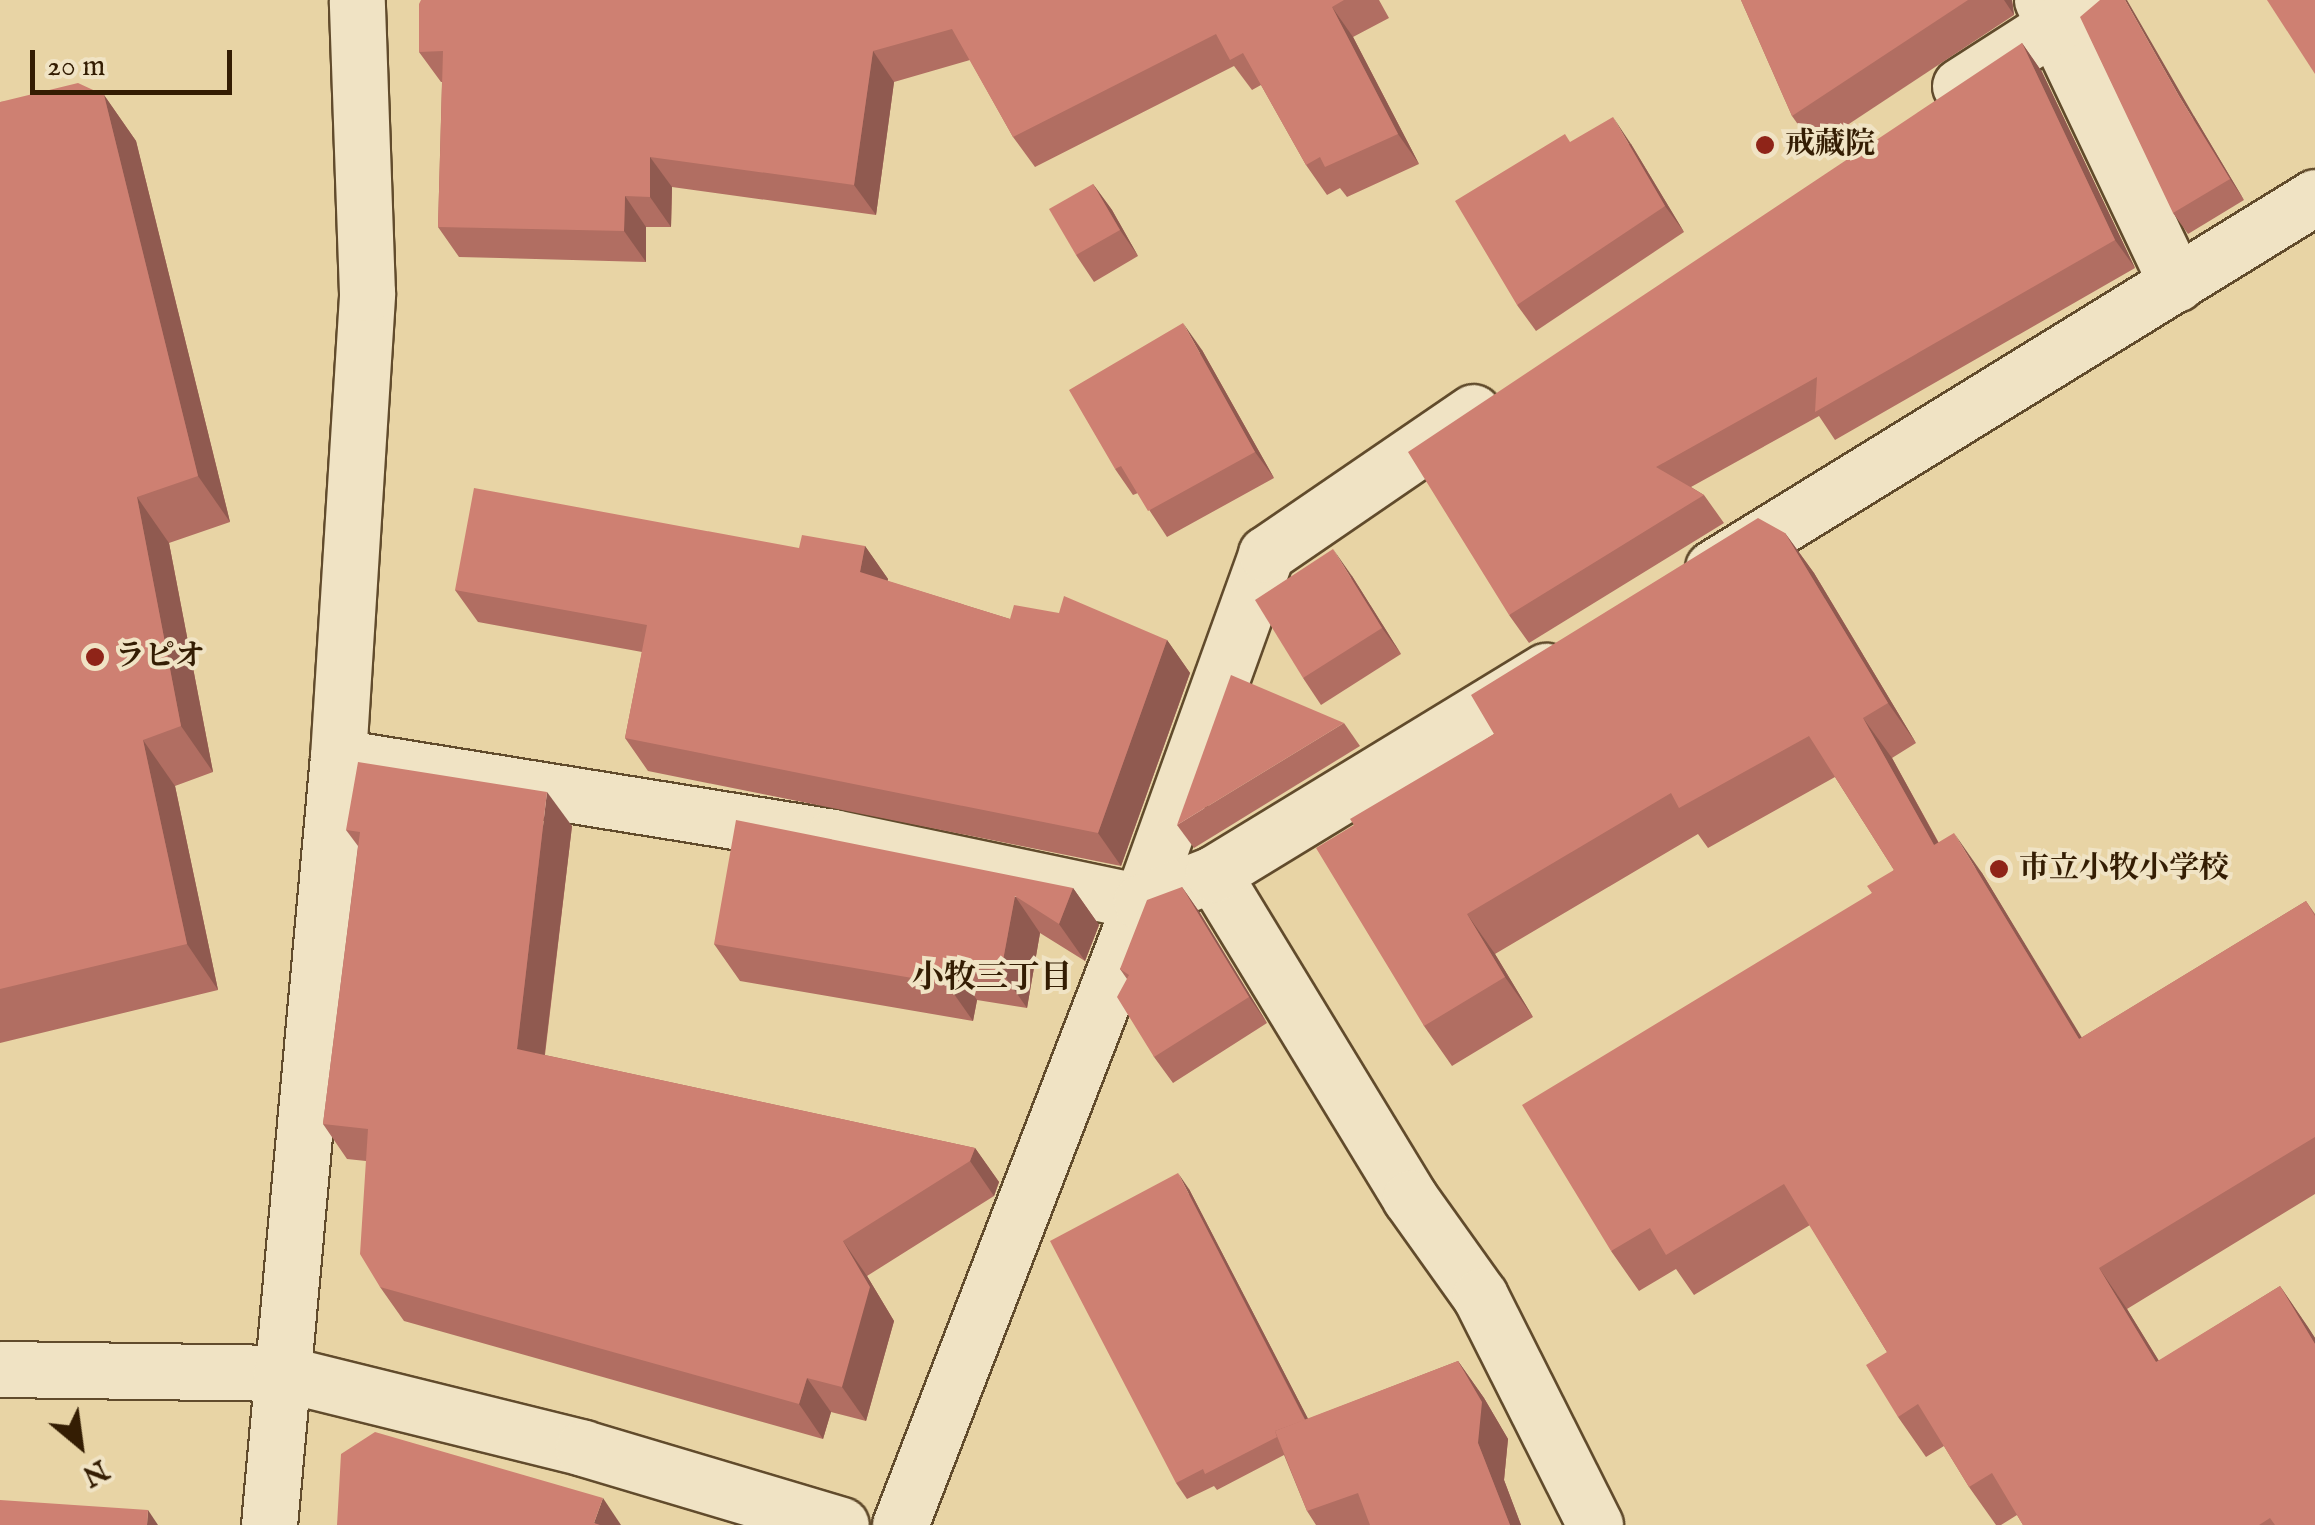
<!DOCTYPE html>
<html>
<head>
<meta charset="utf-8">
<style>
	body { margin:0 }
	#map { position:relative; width:2315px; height:1525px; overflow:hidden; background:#e8d4a5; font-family:"IM FELL English","Noto Serif JP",serif }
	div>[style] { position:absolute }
	.roads { filter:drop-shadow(2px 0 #614b2c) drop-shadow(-2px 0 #614b2c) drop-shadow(0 2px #614b2c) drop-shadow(0 -2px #614b2c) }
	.minor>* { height:55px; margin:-27.5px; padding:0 27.5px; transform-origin:27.5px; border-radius:27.5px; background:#f0e3c4 }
	.tertiary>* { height:55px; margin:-27.5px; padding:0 27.5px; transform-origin:27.5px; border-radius:27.5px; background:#f0e3c4 }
	.wall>* { inset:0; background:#b16e62 }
	.shaded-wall>* { inset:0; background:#905a50 }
	.building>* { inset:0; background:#ce8072 }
	.dots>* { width:28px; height:28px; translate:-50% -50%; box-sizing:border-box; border:5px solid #f0e3c4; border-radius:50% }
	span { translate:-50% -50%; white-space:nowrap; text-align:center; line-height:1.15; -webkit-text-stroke:8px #f0e3c4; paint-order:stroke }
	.poi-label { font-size:30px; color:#341d03; font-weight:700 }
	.left { translate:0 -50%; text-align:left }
	.neighbourhood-label { font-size:32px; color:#341d03; font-weight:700 }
	.north { position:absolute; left:30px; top:1395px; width:100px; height:100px; -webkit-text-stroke:8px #f0e3c4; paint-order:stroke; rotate:151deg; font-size:28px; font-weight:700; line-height:40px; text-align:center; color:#341d03 }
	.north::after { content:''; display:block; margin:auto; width:35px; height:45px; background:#341d03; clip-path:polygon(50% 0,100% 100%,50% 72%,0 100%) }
	.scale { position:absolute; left:30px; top:50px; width:202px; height:45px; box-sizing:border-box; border:5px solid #341d03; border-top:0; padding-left:12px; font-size:30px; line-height:35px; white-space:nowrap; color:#341d03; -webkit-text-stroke:8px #f0e3c4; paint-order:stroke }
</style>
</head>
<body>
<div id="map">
	<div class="roads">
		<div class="minor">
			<div style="left:2042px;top:0;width:314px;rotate:64.6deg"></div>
			<div style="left:1960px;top:86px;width:159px;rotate:-32.7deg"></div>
			<div style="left:1713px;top:568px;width:707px;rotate:-31.64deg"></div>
			<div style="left:338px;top:757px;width:501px;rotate:9.18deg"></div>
			<div style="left:833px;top:837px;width:315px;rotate:11.9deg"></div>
			<div style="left:1141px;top:902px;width:370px;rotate:-70.2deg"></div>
			<div style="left:1266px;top:554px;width:251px;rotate:-34.4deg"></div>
			<div style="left:1213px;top:874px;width:379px;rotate:58.7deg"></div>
			<div style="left:1410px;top:1198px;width:120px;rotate:54.5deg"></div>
			<div style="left:1480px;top:1296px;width:256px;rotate:63.3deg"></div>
			<div style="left:900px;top:1525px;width:668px;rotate:-68.85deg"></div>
			<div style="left:1141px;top:902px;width:77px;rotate:-21.3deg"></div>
			<div style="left:1213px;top:874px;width:390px;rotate:-31.4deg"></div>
		</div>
		<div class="tertiary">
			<div style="left:0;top:1369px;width:281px;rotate:0.8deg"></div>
			<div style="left:281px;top:1373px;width:311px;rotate:13.9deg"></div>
			<div style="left:583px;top:1448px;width:269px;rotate:16.6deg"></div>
			<div style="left:269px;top:1525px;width:771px;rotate:-84.87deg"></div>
			<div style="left:338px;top:757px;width:465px;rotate:-86.4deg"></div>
			<div style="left:367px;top:293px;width:293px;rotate:-92deg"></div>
		</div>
	</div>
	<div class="wall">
		<div style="clip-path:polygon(421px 0,1379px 0,1389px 18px,1353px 37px,1419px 164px,1347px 197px,1340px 188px,1327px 195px,1306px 165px,1261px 85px,1252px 90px,1234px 66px,1035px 167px,1013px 137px,970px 60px,894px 82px,876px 215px,672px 187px,671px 227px,646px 227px,646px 262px,459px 257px,438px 227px,442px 82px,441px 82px,419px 52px)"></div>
		<div style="clip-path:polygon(1741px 0,2012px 0,2014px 15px,1814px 147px,1792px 116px)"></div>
		<div style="clip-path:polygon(2022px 43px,2042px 72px,2135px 268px,1835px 440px,1819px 416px,1691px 487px,1704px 495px,1724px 523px,1529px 643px,1509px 615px)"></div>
		<div style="clip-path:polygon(104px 95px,136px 141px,230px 522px,169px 543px,213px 772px,175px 786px,218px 990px,0 1043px,0 102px)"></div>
		<div style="clip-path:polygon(2194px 116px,2244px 200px,2188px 234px,2173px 213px)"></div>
		<div style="clip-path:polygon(1570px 142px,1631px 144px,1684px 232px,1536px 331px,1517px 305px)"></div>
		<div style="clip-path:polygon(1093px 184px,1112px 210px,1138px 256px,1094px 282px,1076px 255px)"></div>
		<div style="clip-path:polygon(1202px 350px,1274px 478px,1167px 537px,1138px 493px,1133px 495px,1115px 469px)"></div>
		<div style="clip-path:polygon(1785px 533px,1814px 573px,1916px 743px,1892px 758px,1939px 843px,1982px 873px,2081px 1038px,2306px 901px,2315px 914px,2315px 1194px,2127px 1309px,2159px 1361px,2280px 1286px,2315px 1338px,2315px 1525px,2023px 1525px,2017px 1515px,2001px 1525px,1996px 1525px,1969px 1487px,1944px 1446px,1926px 1457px,1898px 1417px,1887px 1352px,1810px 1225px,1694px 1295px,1676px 1269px,1639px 1291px,1611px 1251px,1872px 893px,1894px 870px,1835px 777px,1708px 848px,1698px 834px,1495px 954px,1533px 1017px,1452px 1066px,1424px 1026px,1354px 825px,1494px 734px)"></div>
		<div style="clip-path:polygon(865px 546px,888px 579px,887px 581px,1010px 619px,1167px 640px,1190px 673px,1121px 866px,648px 771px,625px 738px,642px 652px,478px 622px,455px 590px,799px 548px)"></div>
		<div style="clip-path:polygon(1352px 576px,1401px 654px,1321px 705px,1303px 678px)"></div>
		<div style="clip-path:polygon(1344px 723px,1360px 746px,1194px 848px,1177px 825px)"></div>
		<div style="clip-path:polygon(572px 826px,545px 1055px,975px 1148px,999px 1182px,994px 1196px,867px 1276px,894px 1321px,866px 1421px,831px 1412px,823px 1439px,404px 1321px,380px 1287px,366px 1161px,347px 1159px,323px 1124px,358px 846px,346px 830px)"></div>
		<div style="clip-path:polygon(1182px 887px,1200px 913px,1267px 1023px,1173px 1083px,1154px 1057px,1127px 979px,1120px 969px)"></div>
		<div style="clip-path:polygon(1073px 888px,1099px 925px,1085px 961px,1040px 933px,1027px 1008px,977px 1000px,973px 1021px,740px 981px,714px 944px)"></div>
		<div style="clip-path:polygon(1189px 1189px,1308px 1419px,1458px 1361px,1484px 1398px,1508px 1439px,1504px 1480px,1521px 1525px,1316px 1525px,1307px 1511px,1284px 1455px,1217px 1490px,1214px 1486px,1187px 1499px,1176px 1483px)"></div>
	</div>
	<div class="shaded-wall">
		<div style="clip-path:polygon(2004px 0,2012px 0,2014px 15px)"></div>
		<div style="clip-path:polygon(2125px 0,2127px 0,2194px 116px,2244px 200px,2230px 179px,2179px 96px)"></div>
		<div style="clip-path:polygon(1332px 7px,1353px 37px,1419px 164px,1398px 134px)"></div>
		<div style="clip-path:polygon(2022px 43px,2042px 72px,2135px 268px,2115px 240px)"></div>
		<div style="clip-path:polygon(873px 51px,894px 82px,876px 215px,854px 185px)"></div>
		<div style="clip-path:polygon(104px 95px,136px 141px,230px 522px,198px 476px)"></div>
		<div style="clip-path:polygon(1613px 117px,1631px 144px,1684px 232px,1665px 206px)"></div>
		<div style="clip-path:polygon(650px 157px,672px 187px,671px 227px,650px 197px)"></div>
		<div style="clip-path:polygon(1093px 184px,1112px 210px,1138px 256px,1120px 230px)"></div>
		<div style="clip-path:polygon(625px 196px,646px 227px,646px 262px,624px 231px)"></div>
		<div style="clip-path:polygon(1183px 323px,1202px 350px,1274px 478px,1255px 452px)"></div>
		<div style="clip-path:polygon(137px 497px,169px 543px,213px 772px,181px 726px)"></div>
		<div style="clip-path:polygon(1785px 533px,1814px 573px,1916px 743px,1888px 703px)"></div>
		<div style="clip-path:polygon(865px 546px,888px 579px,883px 605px,860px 572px)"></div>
		<div style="clip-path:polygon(1333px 549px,1352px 576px,1401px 654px,1382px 628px)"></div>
		<div style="clip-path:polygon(1167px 640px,1190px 673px,1121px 866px,1098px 833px)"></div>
		<div style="clip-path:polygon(1863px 718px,1892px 758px,1962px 886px,1934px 845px)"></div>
		<div style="clip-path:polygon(143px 740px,175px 786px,218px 990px,187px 944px)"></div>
		<div style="clip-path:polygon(547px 792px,572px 826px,541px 1084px,517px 1049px)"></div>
		<div style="clip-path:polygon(1954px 833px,1982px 873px,2107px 1079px,2079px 1039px)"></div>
		<div style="clip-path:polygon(1182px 887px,1200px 913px,1267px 1023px,1249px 997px)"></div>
		<div style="clip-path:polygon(1073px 888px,1099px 925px,1085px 961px,1059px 924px)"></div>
		<div style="clip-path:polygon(1015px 896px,1040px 933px,1027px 1008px,1001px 971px)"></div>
		<div style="clip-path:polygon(1467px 914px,1495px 954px,1533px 1017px,1505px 977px)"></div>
		<div style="clip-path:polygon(951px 963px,977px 1000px,973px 1021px,947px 984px)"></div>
		<div style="clip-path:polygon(975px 1148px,999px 1182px,994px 1196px,970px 1161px)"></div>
		<div style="clip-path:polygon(1178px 1173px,1189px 1189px,1318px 1438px,1306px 1421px)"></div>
		<div style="clip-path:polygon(843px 1241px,867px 1276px,894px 1321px,866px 1421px,842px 1387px)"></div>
		<div style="clip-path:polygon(2099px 1268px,2127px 1309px,2184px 1402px,2156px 1362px)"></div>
		<div style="clip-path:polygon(2280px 1286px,2308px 1327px,2315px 1338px,2315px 1344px)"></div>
		<div style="clip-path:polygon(1458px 1361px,1484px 1398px,1508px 1439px,1504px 1480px,1521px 1525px,1510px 1525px,1478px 1443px)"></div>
		<div style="clip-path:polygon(807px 1378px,831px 1412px,823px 1439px,799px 1404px)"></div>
		<div style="clip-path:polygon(603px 1498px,621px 1525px,596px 1525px,594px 1523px)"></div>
		<div style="clip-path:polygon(148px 1510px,158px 1525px,147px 1525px)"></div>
	</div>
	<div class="building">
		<div style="clip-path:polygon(421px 0,1344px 0,1332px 7px,1398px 134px,1325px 167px,1320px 157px,1306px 165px,1243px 53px,1230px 60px,1216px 34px,1013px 137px,952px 29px,873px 51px,854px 185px,650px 157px,650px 197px,625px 196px,624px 231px,438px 227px,443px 51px,419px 52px,419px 4px)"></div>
		<div style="clip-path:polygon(1741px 0,1968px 0,1792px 116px)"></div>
		<div style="clip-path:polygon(2100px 0,2125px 0,2179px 96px,2230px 179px,2173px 213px,2080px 17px)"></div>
		<div style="clip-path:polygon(2267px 0,2315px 0,2315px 74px)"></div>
		<div style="clip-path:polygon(2022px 43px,2115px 240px,1815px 412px,1817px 377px,1656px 467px,1704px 495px,1509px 615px,1408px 452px)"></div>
		<div style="clip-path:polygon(78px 83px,104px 95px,198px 476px,137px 497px,181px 726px,143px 740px,187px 944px,0 989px,0 102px)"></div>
		<div style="clip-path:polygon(1613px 117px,1665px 206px,1517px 305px,1455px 201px,1565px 134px,1570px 142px)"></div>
		<div style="clip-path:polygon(1093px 184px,1120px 230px,1076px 255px,1049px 209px)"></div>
		<div style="clip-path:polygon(1183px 323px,1255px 452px,1148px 511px,1121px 466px,1115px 469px,1069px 390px)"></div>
		<div style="clip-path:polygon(474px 488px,799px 548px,802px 535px,865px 546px,860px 572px,1010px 619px,1014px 605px,1059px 613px,1064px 596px,1167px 640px,1098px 833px,625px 738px,647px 625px,455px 590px)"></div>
		<div style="clip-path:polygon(1758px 518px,1785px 533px,1888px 703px,1863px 718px,1934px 845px,1954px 833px,2079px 1039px,2306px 901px,2315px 916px,2315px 1137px,2099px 1268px,2156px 1362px,2280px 1286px,2315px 1344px,2315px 1525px,2275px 1525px,2270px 1518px,2259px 1525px,2023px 1525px,1992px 1473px,1969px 1487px,1918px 1404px,1898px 1417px,1866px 1365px,1887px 1352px,1784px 1184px,1666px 1255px,1650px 1228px,1611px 1251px,1522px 1105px,1872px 893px,1867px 886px,1894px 870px,1809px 736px,1679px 808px,1671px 793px,1467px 914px,1505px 977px,1424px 1026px,1316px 848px,1354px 825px,1350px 819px,1494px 734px,1471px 695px)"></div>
		<div style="clip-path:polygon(1333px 549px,1382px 628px,1303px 678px,1255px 600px)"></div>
		<div style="clip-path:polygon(1231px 675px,1344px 723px,1177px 825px)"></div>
		<div style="clip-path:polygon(358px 762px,547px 792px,517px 1049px,975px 1148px,970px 1161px,843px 1241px,870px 1287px,842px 1387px,807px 1378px,799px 1404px,380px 1287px,360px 1254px,368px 1129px,323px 1124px,360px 832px,346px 830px)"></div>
		<div style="clip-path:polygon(736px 820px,1073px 888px,1059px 924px,1015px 896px,1001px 971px,951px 963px,947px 984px,714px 944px)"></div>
		<div style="clip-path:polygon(1182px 887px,1249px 997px,1154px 1057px,1117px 997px,1129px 975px,1120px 969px,1147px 900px)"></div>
		<div style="clip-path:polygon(1178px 1173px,1305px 1420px,1275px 1431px,1277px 1437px,1205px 1474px,1203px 1469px,1176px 1483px,1050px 1241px)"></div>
		<div style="clip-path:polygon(1458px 1361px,1482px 1402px,1478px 1443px,1510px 1525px,1370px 1525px,1358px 1493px,1307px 1511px,1275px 1431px)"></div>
		<div style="clip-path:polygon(375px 1432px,603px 1498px,594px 1523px,600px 1525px,337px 1525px,341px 1454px)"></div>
		<div style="clip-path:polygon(0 1500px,148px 1510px,147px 1525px,0 1525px)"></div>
	</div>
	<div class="dots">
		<div style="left:1765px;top:145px;background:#8f2418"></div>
		<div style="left:95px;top:657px;background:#8f2418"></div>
		<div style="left:1999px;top:869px;background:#8f2418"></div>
	</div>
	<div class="poi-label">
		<span class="left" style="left:1785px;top:145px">戒藏院</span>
		<span class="left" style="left:115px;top:657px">ラピオ</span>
		<span class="left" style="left:2019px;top:869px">市立小牧小学校</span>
	</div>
	<div class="neighbourhood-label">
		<span style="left:992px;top:979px">小牧三丁目</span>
	</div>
	<div class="north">N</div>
	<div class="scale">20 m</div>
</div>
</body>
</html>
